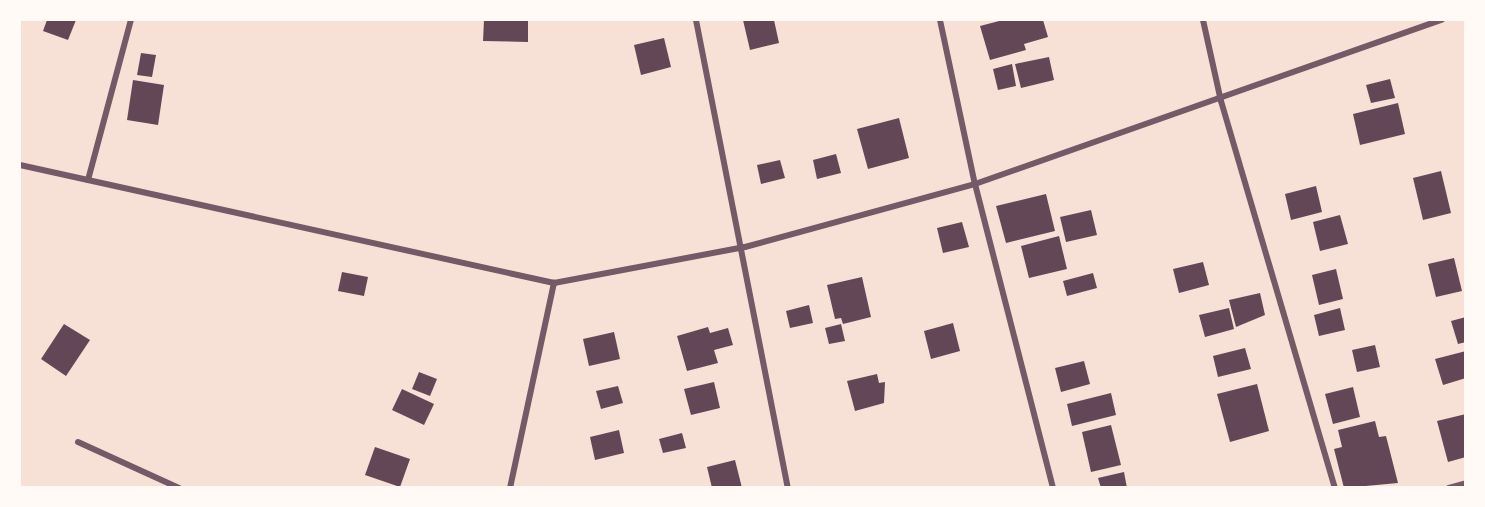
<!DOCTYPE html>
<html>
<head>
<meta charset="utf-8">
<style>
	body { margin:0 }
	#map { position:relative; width:1485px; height:507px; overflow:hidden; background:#f7e1d7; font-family:"Sofia Sans Condensed",sans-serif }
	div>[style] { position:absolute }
	.building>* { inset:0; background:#644757 }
	.minor>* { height:6px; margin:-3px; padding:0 3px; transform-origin:3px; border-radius:3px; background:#755966 }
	span { translate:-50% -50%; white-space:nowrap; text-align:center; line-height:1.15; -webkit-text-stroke:4.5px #fffaf5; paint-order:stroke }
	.frame { position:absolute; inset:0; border:21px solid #fffaf5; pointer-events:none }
</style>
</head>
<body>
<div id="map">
	<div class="building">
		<div style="clip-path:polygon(47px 20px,76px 20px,68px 40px,43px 31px)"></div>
		<div style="clip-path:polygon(484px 20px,528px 20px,528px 42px,483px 41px)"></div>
		<div style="clip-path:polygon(743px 20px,774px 20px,779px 43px,750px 50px)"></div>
		<div style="clip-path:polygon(1003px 20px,1043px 20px,1048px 37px,1024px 44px,1026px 50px,990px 60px,980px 26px)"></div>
		<div style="clip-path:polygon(664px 38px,671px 67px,641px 75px,634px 45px)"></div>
		<div style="clip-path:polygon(141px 53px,156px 55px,152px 77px,137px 75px)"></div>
		<div style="clip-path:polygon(1049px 57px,1054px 80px,1021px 88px,1015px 64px)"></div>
		<div style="clip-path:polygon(1012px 64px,1016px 86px,998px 90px,993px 69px)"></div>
		<div style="clip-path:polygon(1390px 79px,1395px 98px,1371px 103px,1366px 85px)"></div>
		<div style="clip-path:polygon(133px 80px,164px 85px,158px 125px,127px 120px)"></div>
		<div style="clip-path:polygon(1398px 103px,1405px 134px,1360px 145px,1353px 114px)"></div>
		<div style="clip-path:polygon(899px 118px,909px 158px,868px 169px,857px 129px)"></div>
		<div style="clip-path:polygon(836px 154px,841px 173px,817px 179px,813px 160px)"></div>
		<div style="clip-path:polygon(780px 160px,785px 178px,761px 184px,757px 165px)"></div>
		<div style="clip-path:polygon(1441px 171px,1451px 213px,1423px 220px,1413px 178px)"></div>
		<div style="clip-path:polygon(1316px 186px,1322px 212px,1291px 220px,1285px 194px)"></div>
		<div style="clip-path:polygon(1046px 194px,1055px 231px,1006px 243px,996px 206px)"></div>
		<div style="clip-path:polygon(1091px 210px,1097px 235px,1066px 242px,1060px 217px)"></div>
		<div style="clip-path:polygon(1340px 215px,1348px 244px,1320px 251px,1313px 222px)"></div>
		<div style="clip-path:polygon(962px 222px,969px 247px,943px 253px,937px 228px)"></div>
		<div style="clip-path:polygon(1059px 236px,1067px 269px,1029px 278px,1021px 246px)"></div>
		<div style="clip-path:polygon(1454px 258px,1462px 291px,1436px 297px,1428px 264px)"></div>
		<div style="clip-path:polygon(1203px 262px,1209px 285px,1179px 293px,1173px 269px)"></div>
		<div style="clip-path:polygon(1336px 269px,1343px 299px,1319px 305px,1312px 275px)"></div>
		<div style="clip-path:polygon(342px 272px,368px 277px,364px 296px,338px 291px)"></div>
		<div style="clip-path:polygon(1093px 273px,1097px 288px,1067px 296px,1063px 281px)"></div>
		<div style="clip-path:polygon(862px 277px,871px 317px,843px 324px,841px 318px,835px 319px,827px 285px)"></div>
		<div style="clip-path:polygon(1260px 293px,1265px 315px,1236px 327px,1229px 300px)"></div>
		<div style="clip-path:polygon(809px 305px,813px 323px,790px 328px,786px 311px)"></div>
		<div style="clip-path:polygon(1229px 308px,1234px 329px,1205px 337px,1199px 315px)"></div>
		<div style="clip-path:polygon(1340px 308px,1345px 330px,1319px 336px,1314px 315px)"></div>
		<div style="clip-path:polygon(1466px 317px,1466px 342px,1458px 344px,1451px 321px)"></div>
		<div style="clip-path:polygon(953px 323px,960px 351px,931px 359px,924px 331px)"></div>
		<div style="clip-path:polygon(64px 324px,90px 340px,66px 376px,41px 359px)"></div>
		<div style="clip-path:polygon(841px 324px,845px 341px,829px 344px,825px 328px)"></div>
		<div style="clip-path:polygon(708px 327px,710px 333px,728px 328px,733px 345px,714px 350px,718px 363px,687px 371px,677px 336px)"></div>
		<div style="clip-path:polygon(614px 332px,620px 359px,589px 366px,583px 339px)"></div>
		<div style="clip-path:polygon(1375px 345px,1380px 367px,1357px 372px,1352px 350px)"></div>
		<div style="clip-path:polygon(1245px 348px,1251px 369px,1218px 377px,1213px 356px)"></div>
		<div style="clip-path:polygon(1466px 351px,1466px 378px,1443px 385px,1435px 359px)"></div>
		<div style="clip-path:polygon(1084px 361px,1090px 384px,1061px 392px,1055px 368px)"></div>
		<div style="clip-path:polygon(419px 372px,437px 379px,430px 396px,412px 389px)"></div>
		<div style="clip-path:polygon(877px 374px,879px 383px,885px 382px,884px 403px,855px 411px,847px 381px)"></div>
		<div style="clip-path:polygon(714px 382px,720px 408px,691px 415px,684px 389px)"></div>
		<div style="clip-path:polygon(1257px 384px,1269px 431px,1230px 442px,1217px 394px)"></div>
		<div style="clip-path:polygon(618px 386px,623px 403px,601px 409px,596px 391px)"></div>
		<div style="clip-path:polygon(1353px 387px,1360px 417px,1333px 424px,1325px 394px)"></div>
		<div style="clip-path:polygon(402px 389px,434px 404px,424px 425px,392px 410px)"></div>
		<div style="clip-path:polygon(1111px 393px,1116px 415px,1072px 426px,1067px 404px)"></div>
		<div style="clip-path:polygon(1466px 414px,1466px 457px,1448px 462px,1437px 421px)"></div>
		<div style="clip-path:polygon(1375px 421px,1379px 437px,1386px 436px,1398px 483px,1344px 488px,1334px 449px,1342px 447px,1338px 430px)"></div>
		<div style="clip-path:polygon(1111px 425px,1121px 465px,1091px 472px,1082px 432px)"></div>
		<div style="clip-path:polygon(619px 430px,624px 453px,595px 460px,590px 437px)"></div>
		<div style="clip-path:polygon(682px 433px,686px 448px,663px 453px,659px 439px)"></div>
		<div style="clip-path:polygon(375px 447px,410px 459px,400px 487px,365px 475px)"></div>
		<div style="clip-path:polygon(735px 460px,742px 488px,712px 488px,707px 467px)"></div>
		<div style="clip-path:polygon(1124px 472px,1127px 488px,1101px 488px,1098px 478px)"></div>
	</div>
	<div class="minor">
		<div style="left:696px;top:20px;width:477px;rotate:78.9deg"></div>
		<div style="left:940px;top:20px;width:168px;rotate:78deg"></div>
		<div style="left:975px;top:184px;width:314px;rotate:75.6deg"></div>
		<div style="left:1203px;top:20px;width:83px;rotate:77.5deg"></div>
		<div style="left:1221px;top:101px;width:403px;rotate:73.6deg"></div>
		<div style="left:20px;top:165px;width:547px;rotate:12.46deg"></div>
		<div style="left:554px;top:283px;width:194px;rotate:-10.7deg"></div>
		<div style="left:745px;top:247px;width:238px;rotate:-15.3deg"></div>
		<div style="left:975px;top:184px;width:495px;rotate:-19.4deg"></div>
		<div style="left:88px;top:180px;width:166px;rotate:-75deg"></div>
		<div style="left:78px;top:442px;width:111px;rotate:24.5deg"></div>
		<div style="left:510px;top:488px;width:210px;rotate:-77.9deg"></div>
		<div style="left:1449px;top:488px;width:18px;rotate:-16deg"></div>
	</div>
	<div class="frame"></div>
</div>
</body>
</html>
